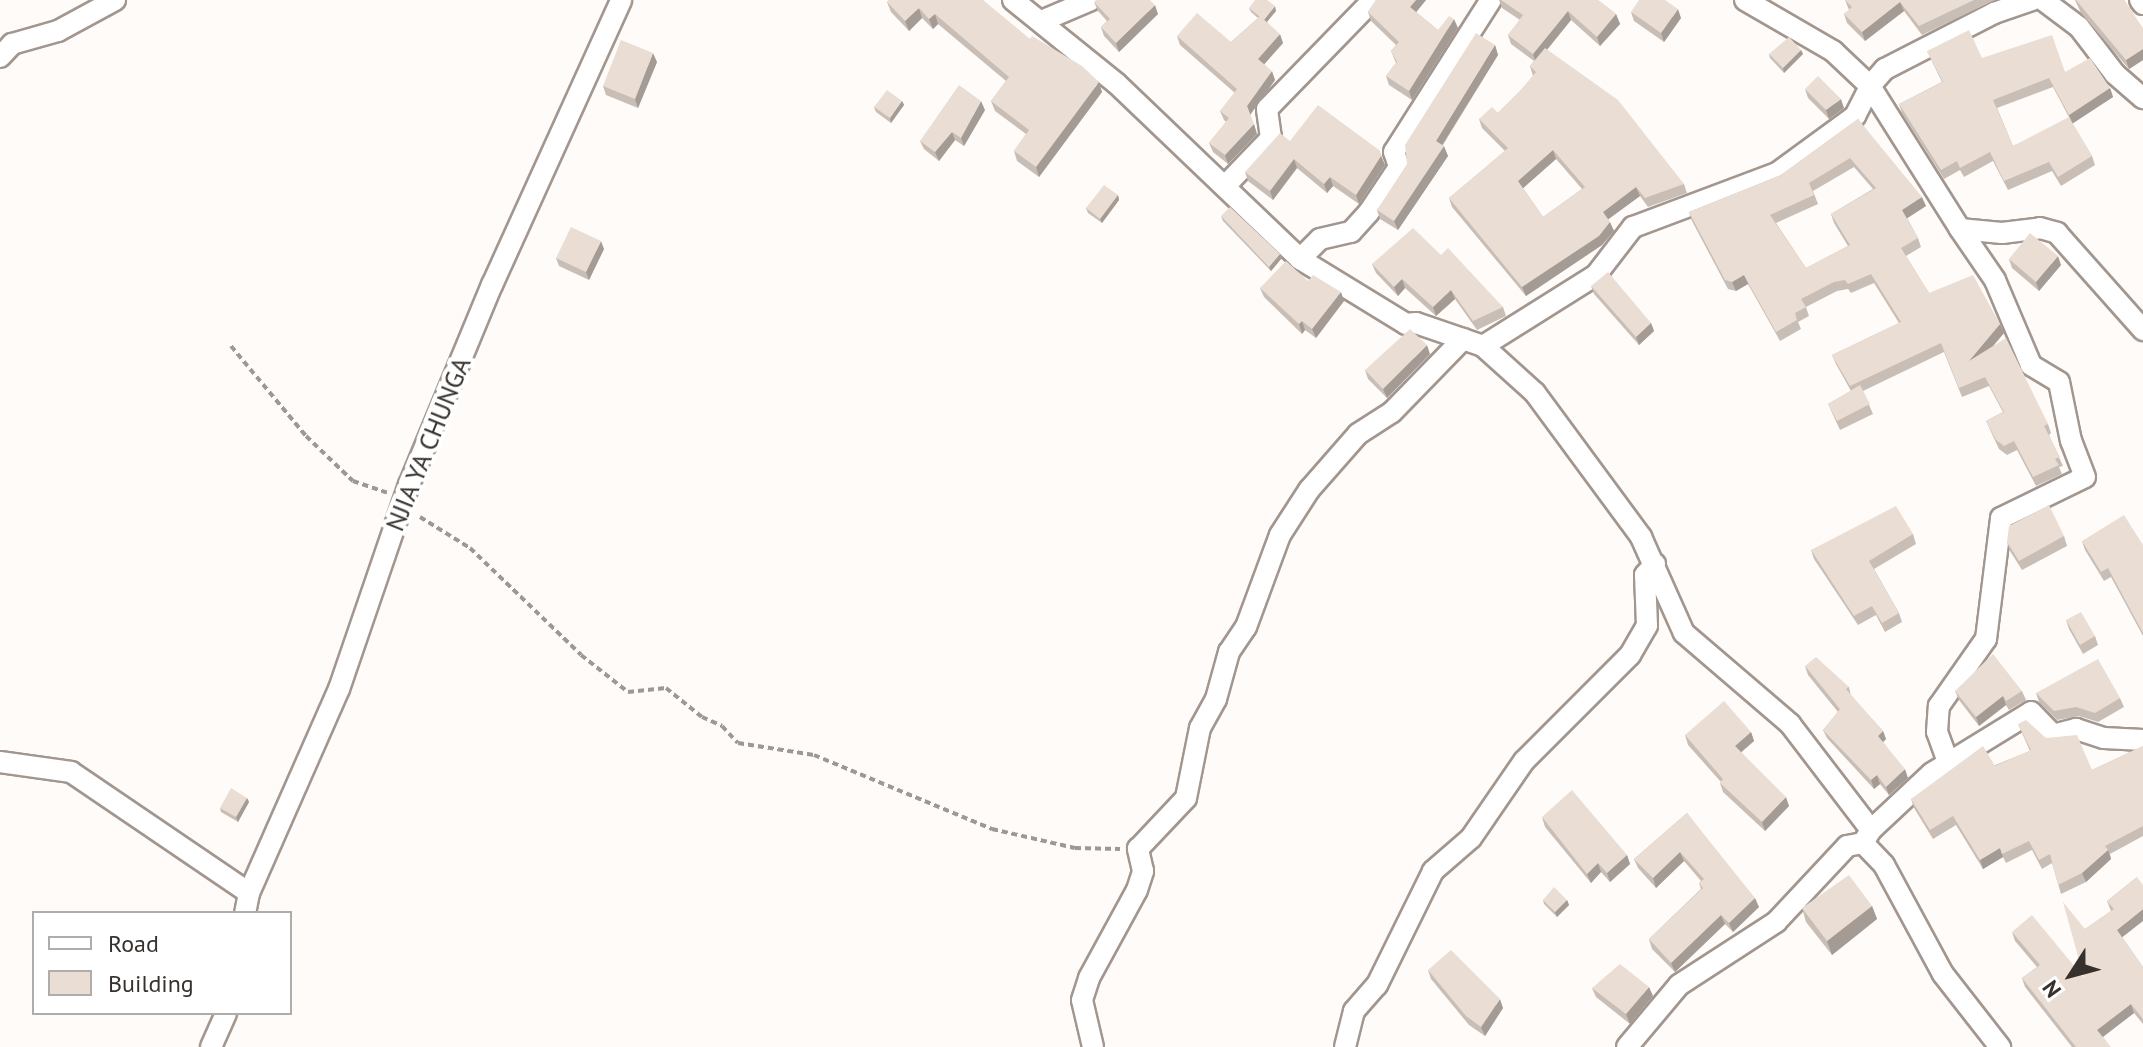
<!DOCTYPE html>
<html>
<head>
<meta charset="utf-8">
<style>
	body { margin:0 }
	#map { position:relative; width:2143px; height:1047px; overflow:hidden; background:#fefbf9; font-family:"PT Sans",sans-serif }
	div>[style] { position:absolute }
	.path>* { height:4px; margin-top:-2px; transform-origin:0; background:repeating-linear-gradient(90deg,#9c9895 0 6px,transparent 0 10px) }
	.roads { filter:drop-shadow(2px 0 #a2968e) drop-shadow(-2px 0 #a2968e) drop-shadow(0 2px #a2968e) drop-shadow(0 -2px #a2968e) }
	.street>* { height:20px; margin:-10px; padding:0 10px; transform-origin:10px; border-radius:10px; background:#fff }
	.wall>* { inset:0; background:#c9beb6 }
	.shaded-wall>* { inset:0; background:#a49b94 }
	.building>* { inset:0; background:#eaddd4 }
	span { translate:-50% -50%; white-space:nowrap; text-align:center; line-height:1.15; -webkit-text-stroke:8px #fff; paint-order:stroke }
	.street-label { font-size:26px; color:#36312d }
	.legend { position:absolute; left:32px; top:911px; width:260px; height:104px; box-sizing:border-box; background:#fff; border:2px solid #afadab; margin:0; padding:10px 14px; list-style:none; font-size:24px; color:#36312d }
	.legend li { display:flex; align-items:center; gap:16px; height:40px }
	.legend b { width:40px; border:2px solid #afadab }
	.north { position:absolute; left:2031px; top:935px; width:80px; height:80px; -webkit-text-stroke:6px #fff; paint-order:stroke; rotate:234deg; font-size:22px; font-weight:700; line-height:32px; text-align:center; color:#36312d }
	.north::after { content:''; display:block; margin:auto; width:28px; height:36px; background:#36312d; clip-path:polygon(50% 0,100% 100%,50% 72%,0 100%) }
</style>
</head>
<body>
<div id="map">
	<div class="path">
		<div style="left:231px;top:346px;width:117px;rotate:50.2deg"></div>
		<div style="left:306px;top:436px;width:65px;rotate:43.8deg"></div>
		<div style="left:353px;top:481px;width:36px;rotate:19deg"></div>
		<div style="left:420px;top:517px;width:59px;rotate:31.8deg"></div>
		<div style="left:470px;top:548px;width:154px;rotate:43.9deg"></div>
		<div style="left:581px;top:655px;width:60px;rotate:38.2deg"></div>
		<div style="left:628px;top:692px;width:38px;rotate:-6deg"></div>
		<div style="left:666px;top:688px;width:46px;rotate:38.9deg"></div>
		<div style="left:702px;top:717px;width:22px;rotate:24deg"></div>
		<div style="left:722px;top:726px;width:23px;rotate:47deg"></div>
		<div style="left:738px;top:743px;width:77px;rotate:9deg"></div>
		<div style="left:814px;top:755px;width:193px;rotate:22.6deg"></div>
		<div style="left:992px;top:829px;width:85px;rotate:12.9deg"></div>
		<div style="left:1075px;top:848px;width:45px;rotate:1.3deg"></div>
	</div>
	<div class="roads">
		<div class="street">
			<div style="left:1013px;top:0;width:132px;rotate:38.9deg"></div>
			<div style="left:1116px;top:83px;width:255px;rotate:43.7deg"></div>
			<div style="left:1300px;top:259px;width:124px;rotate:31.5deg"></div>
			<div style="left:1406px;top:324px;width:10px;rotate:-6deg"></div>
			<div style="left:1416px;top:323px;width:71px;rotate:18.9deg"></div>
			<div style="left:1483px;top:346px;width:70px;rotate:42.1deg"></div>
			<div style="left:1535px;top:393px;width:179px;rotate:53.6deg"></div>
			<div style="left:1641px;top:537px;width:105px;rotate:65.9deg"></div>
			<div style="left:1684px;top:633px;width:140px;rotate:40.6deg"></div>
			<div style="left:1790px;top:724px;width:133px;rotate:52.6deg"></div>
			<div style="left:1871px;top:830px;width:15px;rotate:122deg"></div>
			<div style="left:1863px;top:843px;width:30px;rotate:46deg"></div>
			<div style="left:1884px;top:865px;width:124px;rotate:61.6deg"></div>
			<div style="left:1943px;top:974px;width:93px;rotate:52deg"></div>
			<div style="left:1745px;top:0;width:102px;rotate:30.1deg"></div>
			<div style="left:1833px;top:51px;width:51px;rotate:43.4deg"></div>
			<div style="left:1870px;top:86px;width:23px;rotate:-49deg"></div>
			<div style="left:1885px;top:69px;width:123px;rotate:-27.2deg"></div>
			<div style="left:1994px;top:13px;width:40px;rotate:-18.9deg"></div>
			<div style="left:2043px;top:0;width:45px;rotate:36.9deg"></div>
			<div style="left:2079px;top:27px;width:59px;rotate:52.5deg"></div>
			<div style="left:2115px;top:74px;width:37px;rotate:41deg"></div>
			<div style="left:2140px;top:0;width:5px;rotate:53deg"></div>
			<div style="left:1044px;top:20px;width:51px;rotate:-23.1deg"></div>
			<div style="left:0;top:57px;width:18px;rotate:-47deg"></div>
			<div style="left:12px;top:44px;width:48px;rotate:-15.8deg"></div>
			<div style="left:58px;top:31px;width:65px;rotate:-28.5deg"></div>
			<div style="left:1870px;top:86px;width:169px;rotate:57.8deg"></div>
			<div style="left:1960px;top:229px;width:42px;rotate:5.4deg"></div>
			<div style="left:2002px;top:233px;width:38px;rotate:-7deg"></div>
			<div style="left:2040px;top:228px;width:18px;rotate:16deg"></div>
			<div style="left:2057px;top:233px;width:130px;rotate:48.4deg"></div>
			<div style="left:1226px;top:185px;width:65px;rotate:-46.2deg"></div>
			<div style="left:1271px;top:138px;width:29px;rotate:-98deg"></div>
			<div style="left:1267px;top:109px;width:152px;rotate:-45.8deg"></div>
			<div style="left:1300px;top:259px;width:28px;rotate:-45deg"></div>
			<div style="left:1320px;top:239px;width:32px;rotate:-13deg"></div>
			<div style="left:1351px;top:232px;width:27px;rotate:-48deg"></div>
			<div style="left:1369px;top:212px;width:54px;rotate:-56.3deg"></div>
			<div style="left:1399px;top:167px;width:16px;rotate:-108deg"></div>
			<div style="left:1394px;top:152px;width:180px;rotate:-57.5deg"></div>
			<div style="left:1483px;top:346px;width:133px;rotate:-32.1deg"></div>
			<div style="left:1596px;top:275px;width:61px;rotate:-52.4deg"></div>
			<div style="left:1633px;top:227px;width:154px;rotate:-20.6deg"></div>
			<div style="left:1777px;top:173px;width:97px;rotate:-36.2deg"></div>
			<div style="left:1855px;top:116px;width:34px;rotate:-63deg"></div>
			<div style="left:0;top:762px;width:72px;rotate:8deg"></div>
			<div style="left:71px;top:772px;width:215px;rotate:34.2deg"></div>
			<div style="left:249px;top:893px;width:20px;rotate:101deg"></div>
			<div style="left:1948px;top:762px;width:32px;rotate:-110deg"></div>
			<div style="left:1937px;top:732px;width:26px;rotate:-86deg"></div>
			<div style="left:1939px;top:706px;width:82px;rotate:-55deg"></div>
			<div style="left:1986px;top:639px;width:122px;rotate:-82.9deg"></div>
			<div style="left:2001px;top:518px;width:93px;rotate:-26deg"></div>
			<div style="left:2085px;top:477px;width:39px;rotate:-111deg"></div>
			<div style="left:2071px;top:441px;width:60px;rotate:-101.5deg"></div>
			<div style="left:2059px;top:382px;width:33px;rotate:-149deg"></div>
			<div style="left:2031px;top:365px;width:92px;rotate:-113deg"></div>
			<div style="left:1995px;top:280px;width:62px;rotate:-124.5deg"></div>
			<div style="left:1871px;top:830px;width:83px;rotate:-43.1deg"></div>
			<div style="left:1932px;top:773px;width:116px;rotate:-31.6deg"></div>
			<div style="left:2031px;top:712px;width:32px;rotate:46deg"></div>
			<div style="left:2053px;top:735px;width:24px;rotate:-15deg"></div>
			<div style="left:2076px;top:729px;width:29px;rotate:18deg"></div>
			<div style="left:2104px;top:738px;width:39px;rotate:3deg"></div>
			<div style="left:249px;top:893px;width:223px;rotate:-66.2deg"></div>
			<div style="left:339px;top:689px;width:216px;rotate:-71.1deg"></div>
			<div style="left:409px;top:485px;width:217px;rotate:-67.5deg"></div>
			<div style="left:492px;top:285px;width:313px;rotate:-65.6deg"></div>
			<div style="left:211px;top:1047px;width:37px;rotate:-66deg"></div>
			<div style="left:1093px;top:1047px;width:48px;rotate:-103.2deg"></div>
			<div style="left:1082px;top:1000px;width:23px;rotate:-72deg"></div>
			<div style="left:1089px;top:978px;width:100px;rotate:-61.4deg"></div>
			<div style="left:1137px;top:890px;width:20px;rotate:-72deg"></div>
			<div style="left:1143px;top:871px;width:23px;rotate:-103deg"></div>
			<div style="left:1138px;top:849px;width:70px;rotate:-46.7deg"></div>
			<div style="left:1186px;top:798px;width:71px;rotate:-78.7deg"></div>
			<div style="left:1200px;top:728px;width:33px;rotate:-61deg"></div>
			<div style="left:1216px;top:699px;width:49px;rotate:-74.5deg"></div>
			<div style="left:1229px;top:652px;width:30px;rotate:-56deg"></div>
			<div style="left:1246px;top:627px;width:98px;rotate:-69.7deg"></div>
			<div style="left:1280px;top:535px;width:54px;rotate:-57.2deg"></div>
			<div style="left:1309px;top:490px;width:74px;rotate:-48.8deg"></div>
			<div style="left:1358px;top:434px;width:40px;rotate:-32.9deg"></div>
			<div style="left:1392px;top:412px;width:102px;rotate:-45.8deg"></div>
			<div style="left:1345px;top:1047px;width:37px;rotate:-76deg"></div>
			<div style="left:1354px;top:1011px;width:35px;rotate:-49deg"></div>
			<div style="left:1377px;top:985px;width:127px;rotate:-63.8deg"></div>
			<div style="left:1433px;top:871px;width:50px;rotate:-41deg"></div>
			<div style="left:1471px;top:838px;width:93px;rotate:-55.5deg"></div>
			<div style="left:1524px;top:761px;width:150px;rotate:-45deg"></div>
			<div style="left:1630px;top:655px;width:34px;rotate:-60deg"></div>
			<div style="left:1647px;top:626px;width:51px;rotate:-92.2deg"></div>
			<div style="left:1645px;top:575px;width:15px;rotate:-48deg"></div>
			<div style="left:1627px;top:1047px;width:81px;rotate:-50deg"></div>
			<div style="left:1679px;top:985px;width:116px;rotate:-33deg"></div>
			<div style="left:1776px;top:922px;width:104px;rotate:-46.9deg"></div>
			<div style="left:1847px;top:846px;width:16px;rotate:-11deg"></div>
		</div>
	</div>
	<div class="wall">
		<div style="clip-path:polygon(889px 0,1030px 39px,1102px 92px,1039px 177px,1017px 161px,1014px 151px,1026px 134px,995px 111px,991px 101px,1006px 81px,938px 24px,933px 29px,922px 18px,909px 31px,891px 12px,887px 2px)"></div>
		<div style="clip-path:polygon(1376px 0,1426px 0,1416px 12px,1438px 30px,1458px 28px,1412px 100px,1389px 85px,1386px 76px,1396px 63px,1391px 51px,1396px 45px,1371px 21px,1368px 12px)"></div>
		<div style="clip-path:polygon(evenodd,1499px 0,1598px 0,1616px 14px,1620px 24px,1600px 46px,1571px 20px,1547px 50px,1684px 184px,1687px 193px,1648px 207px,1640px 196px,1608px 219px,1614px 231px,1602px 245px,1526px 296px,1452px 207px,1449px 198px,1505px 151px,1482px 128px,1479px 119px,1498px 113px,1521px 90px,1533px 76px,1530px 66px,1534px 61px,1511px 44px,1508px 35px,1520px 20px,1502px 8px,1499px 0,1556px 159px,1582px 189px,1543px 217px,1523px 188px,1556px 159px)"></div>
		<div style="clip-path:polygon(1845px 0,1995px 0,1922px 35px,1904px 11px,1865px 41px,1847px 23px,1844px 14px,1849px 10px)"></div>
		<div style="clip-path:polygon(2075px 0,2124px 0,2143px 29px,2143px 60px,2129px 69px,2081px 13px)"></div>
		<div style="clip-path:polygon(1094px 2px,1158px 14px,1119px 52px,1104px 36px,1101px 27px,1107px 21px,1098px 11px)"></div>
		<div style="clip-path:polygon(1249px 8px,1276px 11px,1267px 22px,1283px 43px,1264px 64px,1275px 80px,1250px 115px,1257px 134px,1228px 164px,1213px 152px,1209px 143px,1226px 122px,1224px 120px,1220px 111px,1235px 93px,1180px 45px,1177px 36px,1231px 42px,1258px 18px,1251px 12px)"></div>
		<div style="clip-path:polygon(1631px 12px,1681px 18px,1664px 42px,1634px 21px)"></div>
		<div style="clip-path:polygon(1495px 45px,1498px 55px,1443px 145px,1448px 156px,1398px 230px,1380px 219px,1377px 210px)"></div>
		<div style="clip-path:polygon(1801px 50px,1803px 54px,1784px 73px,1770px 58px,1769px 54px)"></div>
		<div style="clip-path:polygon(evenodd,1927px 51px,1982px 58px,2065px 72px,2110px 88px,2113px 97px,2072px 123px,2092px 156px,2095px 165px,2061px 186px,2052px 171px,2008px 190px,1993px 161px,1964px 177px,1960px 170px,1944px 179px,1902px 113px,1899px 104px,1942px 82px,1927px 51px,2053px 87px,2071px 121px,2013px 146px,1997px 108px,2053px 87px)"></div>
		<div style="clip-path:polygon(657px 62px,638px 108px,606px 95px,603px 86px)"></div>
		<div style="clip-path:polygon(1805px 89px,1844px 108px,1829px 119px,1808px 98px)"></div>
		<div style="clip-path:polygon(902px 101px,904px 105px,891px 123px,876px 112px,874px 107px)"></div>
		<div style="clip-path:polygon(985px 110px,964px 146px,955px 140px,939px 161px,924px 149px,920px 141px)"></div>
		<div style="clip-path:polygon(evenodd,1858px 119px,1926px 206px,1907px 218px,1918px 238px,1921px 247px,1906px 256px,1929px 293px,2000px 324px,2004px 333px,1992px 347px,2048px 424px,2051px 433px,2049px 435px,2063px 466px,2059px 467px,2062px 474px,2036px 486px,2017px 450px,2007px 455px,1999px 449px,1986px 421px,2003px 412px,1989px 386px,1962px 397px,1944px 352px,1863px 391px,1873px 414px,1840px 430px,1828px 404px,1851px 391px,1836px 364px,1832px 355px,1899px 323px,1874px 283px,1851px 293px,1848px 289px,1837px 291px,1806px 307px,1809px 316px,1798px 322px,1801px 329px,1780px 341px,1748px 284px,1736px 291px,1728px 289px,1692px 221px,1689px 212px,1781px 175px,1858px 119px,1854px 167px,1873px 189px,1831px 214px,1834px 223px,1848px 246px,1806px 268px,1776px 223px,1818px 204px,1813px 191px,1854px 167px)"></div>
		<div style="clip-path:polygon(1290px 141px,1379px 150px,1385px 165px,1359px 204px,1333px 186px,1327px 193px,1297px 168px,1273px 200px,1248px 181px,1245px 172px)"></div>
		<div style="clip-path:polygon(1118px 195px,1119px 200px,1102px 223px,1088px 213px,1086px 208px)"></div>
		<div style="clip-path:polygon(1221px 216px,1280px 254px,1281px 259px,1271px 271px,1223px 221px)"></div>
		<div style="clip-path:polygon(604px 249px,589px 280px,559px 266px,556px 258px)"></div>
		<div style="clip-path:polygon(1441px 255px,1503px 307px,1506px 316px,1477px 330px,1455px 299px,1436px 316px,1405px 288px,1398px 296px,1376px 273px,1372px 264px)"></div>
		<div style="clip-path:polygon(2009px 259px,2061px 265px,2039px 291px,2012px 268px)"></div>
		<div style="clip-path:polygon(1308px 281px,1344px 301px,1316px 338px,1305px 330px,1302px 334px,1264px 297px,1260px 288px)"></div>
		<div style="clip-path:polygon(1591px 286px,1651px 323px,1654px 331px,1639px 345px,1594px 294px)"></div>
		<div style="clip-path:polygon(1430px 354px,1387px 398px,1368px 379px,1365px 370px)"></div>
		<div style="clip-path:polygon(1913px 534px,1916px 544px,1874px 569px,1899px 613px,1902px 622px,1885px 632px,1876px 615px,1858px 625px,1814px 559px,1811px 550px)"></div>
		<div style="clip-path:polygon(2064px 536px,2067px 546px,2022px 570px,2010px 551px,2007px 542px)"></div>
		<div style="clip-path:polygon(2082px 541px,2143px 545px,2143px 636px,2111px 577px,2104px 581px,2085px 550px)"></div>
		<div style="clip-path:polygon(2066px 620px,2095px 636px,2098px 645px,2083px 654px,2069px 629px)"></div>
		<div style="clip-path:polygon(1805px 666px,1849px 687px,1851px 696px,1883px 731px,1886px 739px,1883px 742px,1908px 778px,1889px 795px,1880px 784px,1874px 789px,1827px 738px,1823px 730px,1838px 712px,1808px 675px)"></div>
		<div style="clip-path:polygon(1955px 691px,2022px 691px,2026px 700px,2009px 710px,2006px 705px,1979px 726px,1959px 700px)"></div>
		<div style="clip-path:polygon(2036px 693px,2120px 698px,2124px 707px,2098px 722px,2079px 716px,2057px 720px,2039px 702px)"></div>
		<div style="clip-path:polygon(2018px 724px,2046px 738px,2092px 770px,2143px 746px,2143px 836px,2110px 854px,2111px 859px,2086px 882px,2061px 894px,2052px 863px,2042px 869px,2032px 850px,2006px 863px,2003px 857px,1983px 869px,1956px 825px,1933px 839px,1914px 808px,1911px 799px,2030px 751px)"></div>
		<div style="clip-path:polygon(1751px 732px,1754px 741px,1741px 752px,1789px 806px,1765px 831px,1723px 792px,1720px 783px,1721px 782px,1688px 745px,1685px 735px)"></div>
		<div style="clip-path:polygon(247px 798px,249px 802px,238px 822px,221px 812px,220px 808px)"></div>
		<div style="clip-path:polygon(1687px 813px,1759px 907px,1733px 932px,1725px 924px,1675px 972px,1652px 949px,1649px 939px,1701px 889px,1699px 883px,1701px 881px,1684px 861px,1656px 888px,1638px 868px,1634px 859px)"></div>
		<div style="clip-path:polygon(1542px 817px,1627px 855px,1630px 864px,1610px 882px,1601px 872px,1591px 883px,1545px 827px)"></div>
		<div style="clip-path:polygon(2137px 877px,2122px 937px,2143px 967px,2143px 1024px,2134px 1013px,2103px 1037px,2110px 1047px,2072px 1047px,2025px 987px,2022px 978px,2037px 967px,2015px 941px,2012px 932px,2084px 978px,2085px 929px,2111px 911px,2107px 901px)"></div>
		<div style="clip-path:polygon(1543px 900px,1567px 900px,1569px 905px,1557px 917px,1544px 904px)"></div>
		<div style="clip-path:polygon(1872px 906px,1877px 919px,1832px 955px,1806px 922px,1802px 908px)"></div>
		<div style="clip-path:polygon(1428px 970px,1503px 1008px,1485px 1036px,1469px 1025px,1431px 979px)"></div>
		<div style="clip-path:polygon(1592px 988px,1653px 996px,1630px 1024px,1596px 997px)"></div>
	</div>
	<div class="shaded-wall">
		<div style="clip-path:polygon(1416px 0,1426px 0,1413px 16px,1410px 7px)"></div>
		<div style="clip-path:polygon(1900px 2px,1904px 11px,1865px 41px,1862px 32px)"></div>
		<div style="clip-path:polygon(1155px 5px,1158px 14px,1119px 52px,1116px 43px)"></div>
		<div style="clip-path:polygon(1275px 6px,1276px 11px,1265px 24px,1264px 20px)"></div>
		<div style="clip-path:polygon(919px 8px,922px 18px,909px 31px,905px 21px)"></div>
		<div style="clip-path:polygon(1678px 9px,1681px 18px,1664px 42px,1661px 33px)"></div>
		<div style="clip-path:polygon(1568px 11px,1571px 20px,1536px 63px,1533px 54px)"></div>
		<div style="clip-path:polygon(935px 14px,938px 24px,933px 29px,929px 19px)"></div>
		<div style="clip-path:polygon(1616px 14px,1620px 24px,1600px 46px,1597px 37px)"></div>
		<div style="clip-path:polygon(1454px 19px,1458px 28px,1412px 100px,1409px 91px)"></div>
		<div style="clip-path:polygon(1280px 34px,1283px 43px,1261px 68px,1258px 59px)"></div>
		<div style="clip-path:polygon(1495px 45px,1498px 55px,1439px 150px,1436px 141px)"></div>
		<div style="clip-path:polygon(2143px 49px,2143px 60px,2129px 69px,2126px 60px)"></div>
		<div style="clip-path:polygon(1801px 50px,1803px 54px,1784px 73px,1783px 68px)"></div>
		<div style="clip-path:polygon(653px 53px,657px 62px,638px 108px,635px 99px)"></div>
		<div style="clip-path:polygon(1272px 71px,1275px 80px,1250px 115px,1247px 106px)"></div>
		<div style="clip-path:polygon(1099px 82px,1102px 92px,1039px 177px,1036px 167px)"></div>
		<div style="clip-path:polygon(2110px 88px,2113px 97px,2072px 124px,2069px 115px)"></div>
		<div style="clip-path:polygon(1841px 99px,1844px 108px,1829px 119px,1826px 110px)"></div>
		<div style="clip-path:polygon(902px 101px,904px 105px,891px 123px,890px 118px)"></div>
		<div style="clip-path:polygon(981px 101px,985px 110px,964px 146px,961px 138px)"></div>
		<div style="clip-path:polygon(1254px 124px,1257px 134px,1228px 164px,1225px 155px)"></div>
		<div style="clip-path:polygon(952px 132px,955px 140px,939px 161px,935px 152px)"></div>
		<div style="clip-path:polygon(1444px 146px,1448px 156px,1398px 230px,1394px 221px)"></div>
		<div style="clip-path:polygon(1553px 150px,1556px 159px,1521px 190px,1518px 181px)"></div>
		<div style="clip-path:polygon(1381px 156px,1385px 165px,1359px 204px,1356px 195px)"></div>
		<div style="clip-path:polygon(1294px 159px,1297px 168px,1273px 200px,1270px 191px)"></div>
		<div style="clip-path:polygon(1330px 177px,1333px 186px,1327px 193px,1324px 184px)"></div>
		<div style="clip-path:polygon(1636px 187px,1640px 196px,1606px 221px,1603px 212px)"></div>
		<div style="clip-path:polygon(1118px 195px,1119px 200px,1102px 223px,1100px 219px)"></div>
		<div style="clip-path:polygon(1922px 197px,1926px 206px,1906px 219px,1902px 210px)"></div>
		<div style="clip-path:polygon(1610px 222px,1614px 231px,1602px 245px,1526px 296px,1522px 287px)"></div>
		<div style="clip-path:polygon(601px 241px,604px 249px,589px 280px,586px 272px)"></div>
		<div style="clip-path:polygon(1280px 254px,1281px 259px,1271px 271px,1269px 267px)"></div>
		<div style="clip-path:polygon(2058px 256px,2061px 265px,2039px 291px,2036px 282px)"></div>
		<div style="clip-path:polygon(1744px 275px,1748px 284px,1736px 291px,1732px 282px)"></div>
		<div style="clip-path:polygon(1402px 279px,1405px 288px,1398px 296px,1394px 287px)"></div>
		<div style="clip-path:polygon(1451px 290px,1455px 299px,1436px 316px,1433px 307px)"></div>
		<div style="clip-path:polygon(1341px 292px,1344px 301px,1316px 338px,1312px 329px)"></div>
		<div style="clip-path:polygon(1302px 321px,1305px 330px,1302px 334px,1299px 324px)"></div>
		<div style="clip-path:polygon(1651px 323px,1654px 331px,1639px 345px,1636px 337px)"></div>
		<div style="clip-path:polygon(2000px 324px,2004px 333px,1973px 370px,1969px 361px)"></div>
		<div style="clip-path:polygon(1427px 345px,1430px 354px,1387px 398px,1383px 389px)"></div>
		<div style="clip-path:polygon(2003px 696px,2006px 705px,1979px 726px,1976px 717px)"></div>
		<div style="clip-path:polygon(1883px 731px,1886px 739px,1881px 744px,1878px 736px)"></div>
		<div style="clip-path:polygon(1751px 732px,1754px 741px,1738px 755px,1735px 746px)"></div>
		<div style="clip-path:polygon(1905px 769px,1908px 778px,1889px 795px,1886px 787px)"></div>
		<div style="clip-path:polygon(1877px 775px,1880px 784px,1874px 789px,1871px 780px)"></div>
		<div style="clip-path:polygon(1786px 797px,1789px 806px,1765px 831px,1762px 822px)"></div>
		<div style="clip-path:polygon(247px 798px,249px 802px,238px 822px,236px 817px)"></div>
		<div style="clip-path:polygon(2000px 848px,2003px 857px,1983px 869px,1980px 860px)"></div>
		<div style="clip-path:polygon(2108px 850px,2111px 859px,2086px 882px,2082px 873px)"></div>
		<div style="clip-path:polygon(1680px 852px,1684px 861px,1656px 888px,1653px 878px)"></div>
		<div style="clip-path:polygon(1627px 855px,1630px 864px,1610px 882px,1607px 873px)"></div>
		<div style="clip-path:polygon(1598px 863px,1601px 872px,1591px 883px,1587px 874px)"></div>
		<div style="clip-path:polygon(1755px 898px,1759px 907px,1733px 932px,1729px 923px)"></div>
		<div style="clip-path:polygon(1567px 900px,1569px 905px,1557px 917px,1555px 912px)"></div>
		<div style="clip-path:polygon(1872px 906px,1877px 919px,1832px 955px,1827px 941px)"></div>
		<div style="clip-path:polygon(2143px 909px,2143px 921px,2120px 939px,2117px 930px)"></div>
		<div style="clip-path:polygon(1721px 915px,1725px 924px,1675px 972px,1671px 963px)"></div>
		<div style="clip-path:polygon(1649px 987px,1653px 996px,1630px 1024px,1626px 1014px)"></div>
		<div style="clip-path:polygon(1500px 999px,1503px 1008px,1485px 1036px,1481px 1027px)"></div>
		<div style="clip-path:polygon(2131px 1004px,2134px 1013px,2100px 1039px,2097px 1030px)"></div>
	</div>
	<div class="building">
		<div style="clip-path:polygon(889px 0,983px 0,1030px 39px,1032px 36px,1082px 66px,1099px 82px,1036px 167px,1014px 151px,1029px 130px,991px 101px,1009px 77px,935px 14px,929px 19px,919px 8px,905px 21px,887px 2px)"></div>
		<div style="clip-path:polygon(1096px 0,1150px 0,1155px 5px,1116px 43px,1101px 27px,1110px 19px,1094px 2px)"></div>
		<div style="clip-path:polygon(1255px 0,1267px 0,1275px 6px,1264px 20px,1249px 8px)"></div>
		<div style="clip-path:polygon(1376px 0,1416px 0,1410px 7px,1438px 30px,1449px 16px,1454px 19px,1409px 91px,1386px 76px,1397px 62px,1391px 51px,1399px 42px,1368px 12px)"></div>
		<div style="clip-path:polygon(1501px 0,1598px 0,1616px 14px,1597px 37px,1568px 11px,1533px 54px,1508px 35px,1523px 15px)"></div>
		<div style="clip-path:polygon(1639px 0,1665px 0,1678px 9px,1661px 33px,1631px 12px)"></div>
		<div style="clip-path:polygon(1845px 0,1974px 0,1919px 26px,1900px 2px,1862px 32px,1844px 14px,1852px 7px)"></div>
		<div style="clip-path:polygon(2076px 0,2124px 0,2143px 29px,2143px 49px,2126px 60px)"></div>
		<div style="clip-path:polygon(1197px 13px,1231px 42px,1260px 16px,1280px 34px,1258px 59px,1272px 71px,1247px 106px,1254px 124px,1225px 155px,1209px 143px,1229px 118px,1220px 111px,1237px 89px,1177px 36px)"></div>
		<div style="clip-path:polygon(1969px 30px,1982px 58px,2052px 35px,2065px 72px,2090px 58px,2110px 88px,2069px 115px,2049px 78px,1993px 100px,2013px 146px,2069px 117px,2092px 156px,2058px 177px,2049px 162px,2004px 181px,1990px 152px,1960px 168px,1957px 161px,1941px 170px,1899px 104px,1943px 82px,1927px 51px)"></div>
		<div style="clip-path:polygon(1476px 33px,1495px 45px,1436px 141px,1444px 146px,1394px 221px,1377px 210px,1407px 164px,1405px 145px)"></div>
		<div style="clip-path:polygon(1789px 37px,1801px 50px,1783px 68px,1769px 54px)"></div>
		<div style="clip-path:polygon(621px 40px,653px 53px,635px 99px,603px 86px)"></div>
		<div style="clip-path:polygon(evenodd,1545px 48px,1618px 100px,1684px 184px,1645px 198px,1636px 187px,1603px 212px,1610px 222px,1599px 236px,1522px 287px,1449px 198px,1508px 148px,1479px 119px,1492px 107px,1498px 113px,1521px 90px,1536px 72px,1530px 66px,1545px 48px,1553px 150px,1585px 187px,1543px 217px,1518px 181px,1553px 150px)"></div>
		<div style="clip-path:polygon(1818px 76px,1841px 99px,1826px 110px,1805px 89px)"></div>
		<div style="clip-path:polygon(959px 85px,981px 101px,961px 138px,952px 132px,935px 152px,920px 141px)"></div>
		<div style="clip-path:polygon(887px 90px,902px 101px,890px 118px,874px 107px)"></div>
		<div style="clip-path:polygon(1318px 105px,1379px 150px,1381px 156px,1356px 195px,1330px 177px,1324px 184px,1294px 159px,1270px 191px,1245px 172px,1280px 133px,1290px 141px)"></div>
		<div style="clip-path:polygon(evenodd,1858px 119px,1922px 197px,1902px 210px,1918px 238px,1901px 248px,1929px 293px,1973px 275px,2000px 324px,1969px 361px,2006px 338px,2048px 424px,2044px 426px,2060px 457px,2055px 459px,2059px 465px,2033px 477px,2014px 441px,2004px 446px,1996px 440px,1986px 421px,2004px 412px,1985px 377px,1959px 388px,1941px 343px,1850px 386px,1832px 355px,1901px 322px,1871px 274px,1848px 284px,1845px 280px,1834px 282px,1801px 299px,1806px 307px,1795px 313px,1797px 320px,1776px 332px,1744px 275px,1732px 282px,1725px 280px,1689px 212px,1781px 175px,1858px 119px,1850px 158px,1876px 188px,1831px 214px,1850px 245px,1806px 268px,1770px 215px,1814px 195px,1809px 183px,1850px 158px)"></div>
		<div style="clip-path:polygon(1104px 185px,1118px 195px,1100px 219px,1086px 208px)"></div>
		<div style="clip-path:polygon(1230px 207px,1280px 254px,1269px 267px,1221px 216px)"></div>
		<div style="clip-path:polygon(571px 227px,601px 241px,586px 272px,556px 258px)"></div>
		<div style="clip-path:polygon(1413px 228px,1441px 255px,1448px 248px,1503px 307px,1473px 321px,1451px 290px,1433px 307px,1402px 279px,1394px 287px,1372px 264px)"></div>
		<div style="clip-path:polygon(2030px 233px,2058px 256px,2036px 282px,2009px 259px)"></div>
		<div style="clip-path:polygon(1286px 261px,1308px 281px,1313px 275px,1341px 292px,1312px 329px,1302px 321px,1299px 324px,1260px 288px)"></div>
		<div style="clip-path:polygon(1608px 272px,1651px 323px,1636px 337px,1591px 286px)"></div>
		<div style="clip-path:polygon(1410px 329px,1427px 345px,1383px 389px,1365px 370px)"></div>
		<div style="clip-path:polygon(1860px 385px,1870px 404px,1837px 421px,1828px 404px)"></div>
		<div style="clip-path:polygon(2049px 505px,2064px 536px,2019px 561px,2007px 542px,2009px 526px)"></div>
		<div style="clip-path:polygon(1896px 506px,1913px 534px,1869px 561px,1899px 613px,1882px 623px,1872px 606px,1854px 616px,1811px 550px)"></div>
		<div style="clip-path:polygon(2124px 515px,2143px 545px,2143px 633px,2108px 568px,2101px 572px,2082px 541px)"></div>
		<div style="clip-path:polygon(2081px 612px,2095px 636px,2080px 645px,2066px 620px)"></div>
		<div style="clip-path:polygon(1993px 654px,2022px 691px,2006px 701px,2003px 696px,1976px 717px,1955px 691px)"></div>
		<div style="clip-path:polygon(1816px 657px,1849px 687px,1846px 689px,1883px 731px,1878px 736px,1905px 769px,1886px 787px,1877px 775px,1871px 780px,1823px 730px,1840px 709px,1805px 666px)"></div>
		<div style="clip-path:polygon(2098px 659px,2120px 698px,2095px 713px,2076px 707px,2054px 711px,2036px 693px)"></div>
		<div style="clip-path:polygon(1724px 701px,1751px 732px,1735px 746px,1786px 797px,1762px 822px,1720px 783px,1723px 779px,1685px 735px)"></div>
		<div style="clip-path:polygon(2026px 720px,2046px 738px,2077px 735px,2092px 770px,2143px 746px,2143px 826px,2105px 846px,2108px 850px,2082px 873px,2058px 885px,2050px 854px,2039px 860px,2029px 841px,2002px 854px,2000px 848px,1980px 860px,1953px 816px,1930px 830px,1911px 799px,1983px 746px,1995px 766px,2031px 750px,2018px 724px)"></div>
		<div style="clip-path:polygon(231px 788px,247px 798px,236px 817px,220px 808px)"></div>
		<div style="clip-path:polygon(1572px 790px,1627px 855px,1607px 873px,1598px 863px,1587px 874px,1542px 817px)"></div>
		<div style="clip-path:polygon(1687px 813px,1755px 898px,1729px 923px,1721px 915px,1671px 963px,1649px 939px,1703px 888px,1699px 883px,1704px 879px,1680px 852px,1653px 878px,1634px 859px)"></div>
		<div style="clip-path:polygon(1849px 875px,1872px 906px,1827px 941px,1802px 908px)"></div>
		<div style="clip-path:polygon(2137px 877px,2143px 885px,2143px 909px,2117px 930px,2143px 967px,2143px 1019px,2131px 1004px,2097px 1030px,2111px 1047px,2076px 1047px,2022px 978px,2040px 965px,2012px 932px,2032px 915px,2084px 978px,2063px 902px,2085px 929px,2114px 909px,2107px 901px)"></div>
		<div style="clip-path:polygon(1554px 887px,1567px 900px,1555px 912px,1543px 900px)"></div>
		<div style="clip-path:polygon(1451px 950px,1500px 999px,1481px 1027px,1466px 1016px,1428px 970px)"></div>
		<div style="clip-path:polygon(1620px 964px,1649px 987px,1626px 1014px,1592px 988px)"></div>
	</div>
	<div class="street-label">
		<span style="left:428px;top:444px;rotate:-68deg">NJIA YA CHUNGA</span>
	</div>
	<ul class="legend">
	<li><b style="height:10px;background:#fff"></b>Road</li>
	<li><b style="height:22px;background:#eaddd4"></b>Building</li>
	</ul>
	<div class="north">N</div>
</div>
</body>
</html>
